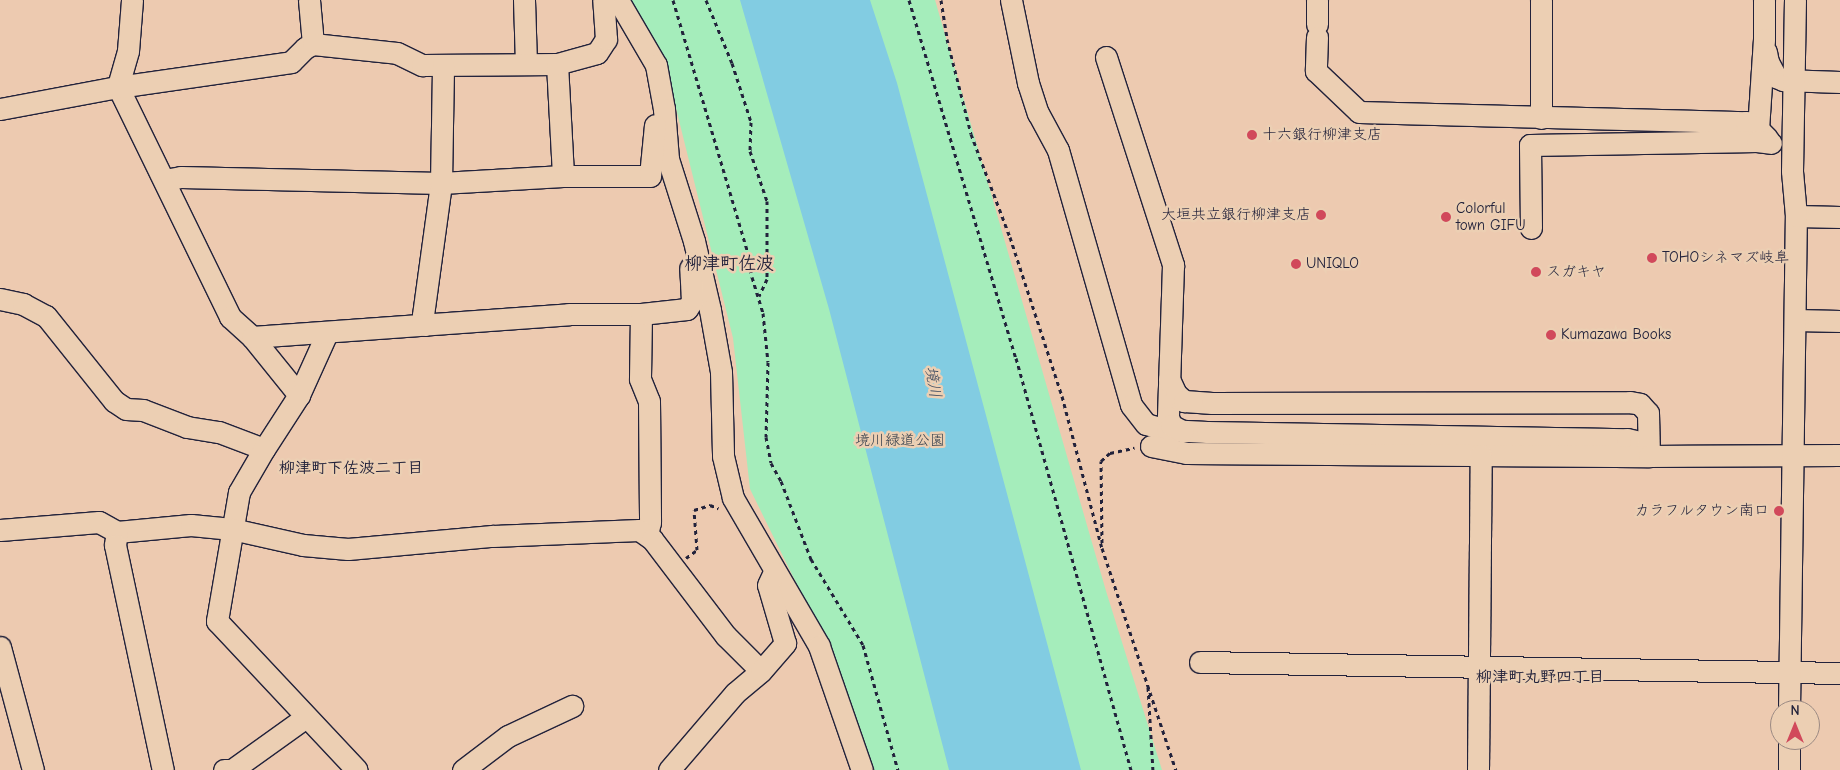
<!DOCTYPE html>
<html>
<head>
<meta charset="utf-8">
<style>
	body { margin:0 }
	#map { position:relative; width:1840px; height:770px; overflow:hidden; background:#edcab0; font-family:"Comic Neue","Klee One",sans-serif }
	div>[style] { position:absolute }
	.green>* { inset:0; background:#a5edbb }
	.water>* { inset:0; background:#82cce2 }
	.path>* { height:3px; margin-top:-1.5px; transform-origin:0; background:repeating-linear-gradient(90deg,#22223b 0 4px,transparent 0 8px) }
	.roads { filter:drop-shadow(1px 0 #22223b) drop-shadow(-1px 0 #22223b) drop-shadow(0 1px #22223b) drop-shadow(0 -1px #22223b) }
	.minor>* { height:21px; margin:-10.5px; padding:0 10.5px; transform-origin:10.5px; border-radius:10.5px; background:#eccfb3 }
	.dots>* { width:14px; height:14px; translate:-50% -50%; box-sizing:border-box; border:2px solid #eccfb3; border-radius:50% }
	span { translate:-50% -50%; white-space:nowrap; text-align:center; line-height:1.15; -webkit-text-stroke:5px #eccfb3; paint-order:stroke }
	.poi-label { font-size:15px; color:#22223b }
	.left { translate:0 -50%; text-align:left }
	.right { translate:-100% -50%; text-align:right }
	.park-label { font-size:15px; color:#36404e }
	.water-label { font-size:16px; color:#35445c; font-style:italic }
	.neighbourhood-label { font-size:16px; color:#22223b; font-weight:700 }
	.quarter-label { font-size:18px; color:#22223b; font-weight:700 }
	.north { position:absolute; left:1770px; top:700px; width:50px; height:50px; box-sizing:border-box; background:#eccfb3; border:1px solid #9b8a83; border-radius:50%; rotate:0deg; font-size:14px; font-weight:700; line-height:20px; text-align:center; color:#22223b }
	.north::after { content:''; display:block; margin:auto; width:18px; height:22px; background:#d1495b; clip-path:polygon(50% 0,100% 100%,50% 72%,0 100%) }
</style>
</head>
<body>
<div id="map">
	<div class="green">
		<div style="clip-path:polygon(631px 0,935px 0,1106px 591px,1162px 770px,867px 770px,837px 666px,750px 489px,733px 338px,666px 68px)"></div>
	</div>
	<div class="water">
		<div style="clip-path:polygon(740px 0,870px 0,897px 83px,1081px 770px,949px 770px,829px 309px)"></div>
	</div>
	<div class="path">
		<div style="left:673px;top:0;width:264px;rotate:73.5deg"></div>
		<div style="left:748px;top:253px;width:24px;rotate:81deg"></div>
		<div style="left:752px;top:277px;width:38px;rotate:73deg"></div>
		<div style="left:763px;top:313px;width:49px;rotate:84.2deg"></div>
		<div style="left:768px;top:362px;width:75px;rotate:91.5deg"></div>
		<div style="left:766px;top:437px;width:26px;rotate:79deg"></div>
		<div style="left:771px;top:463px;width:21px;rotate:61deg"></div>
		<div style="left:781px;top:481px;width:84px;rotate:69deg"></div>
		<div style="left:811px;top:559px;width:100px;rotate:58.8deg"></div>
		<div style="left:863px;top:645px;width:130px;rotate:74.4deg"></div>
		<div style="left:706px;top:0;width:68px;rotate:67.6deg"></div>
		<div style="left:732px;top:63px;width:62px;rotate:72.1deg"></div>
		<div style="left:751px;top:122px;width:29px;rotate:92deg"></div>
		<div style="left:750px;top:151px;width:53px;rotate:71.2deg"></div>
		<div style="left:767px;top:201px;width:78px;rotate:90deg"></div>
		<div style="left:767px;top:279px;width:19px;rotate:115deg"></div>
		<div style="left:909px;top:0;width:374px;rotate:73.4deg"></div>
		<div style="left:1016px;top:358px;width:428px;rotate:74.4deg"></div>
		<div style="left:941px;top:0;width:39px;rotate:81deg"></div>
		<div style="left:947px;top:39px;width:98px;rotate:75.8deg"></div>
		<div style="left:971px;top:134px;width:110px;rotate:69.3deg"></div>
		<div style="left:1010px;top:237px;width:167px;rotate:71.9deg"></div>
		<div style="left:1062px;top:396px;width:157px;rotate:75.3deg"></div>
		<div style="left:1102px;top:548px;width:234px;rotate:71.6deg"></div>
		<div style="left:1102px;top:543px;width:82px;rotate:-90.7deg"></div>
		<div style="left:1101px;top:461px;width:12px;rotate:-42deg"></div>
		<div style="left:1110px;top:453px;width:25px;rotate:-12deg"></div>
		<div style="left:686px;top:558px;width:14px;rotate:-36deg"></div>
		<div style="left:697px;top:550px;width:40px;rotate:-94.3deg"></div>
		<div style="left:694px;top:510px;width:17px;rotate:-17deg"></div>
		<div style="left:710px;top:505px;width:9px;rotate:21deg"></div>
		<div style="left:1148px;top:687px;width:83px;rotate:86.6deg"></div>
	</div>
	<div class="roads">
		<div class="minor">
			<div style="left:132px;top:0;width:51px;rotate:94.5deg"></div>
			<div style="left:128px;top:51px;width:37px;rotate:106deg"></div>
			<div style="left:118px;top:87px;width:256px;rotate:64deg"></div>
			<div style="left:230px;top:317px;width:30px;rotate:42deg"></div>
			<div style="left:252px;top:337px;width:75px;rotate:51deg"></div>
			<div style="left:299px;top:395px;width:68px;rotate:-65.7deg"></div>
			<div style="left:309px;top:0;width:44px;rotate:84.8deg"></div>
			<div style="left:524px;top:0;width:64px;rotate:88.2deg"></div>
			<div style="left:618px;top:0;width:75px;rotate:59.7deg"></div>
			<div style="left:656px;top:65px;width:45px;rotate:79.7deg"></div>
			<div style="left:664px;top:109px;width:50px;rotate:85.4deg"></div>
			<div style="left:668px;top:159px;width:86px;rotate:72.4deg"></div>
			<div style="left:694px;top:241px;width:71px;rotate:76.9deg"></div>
			<div style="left:710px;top:310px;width:63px;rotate:79.9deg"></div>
			<div style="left:721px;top:372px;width:84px;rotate:88.6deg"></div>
			<div style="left:723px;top:456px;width:43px;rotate:76.6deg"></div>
			<div style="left:733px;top:498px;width:171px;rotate:59.8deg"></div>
			<div style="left:819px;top:646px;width:131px;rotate:70.9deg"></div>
			<div style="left:1011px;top:0;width:85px;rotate:78.4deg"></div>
			<div style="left:1028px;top:83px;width:32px;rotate:72deg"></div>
			<div style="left:1038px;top:113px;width:42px;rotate:61.6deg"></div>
			<div style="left:1058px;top:150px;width:265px;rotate:74deg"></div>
			<div style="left:1131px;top:405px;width:24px;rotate:52deg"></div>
			<div style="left:1146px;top:424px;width:22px;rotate:16deg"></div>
			<div style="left:1167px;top:430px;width:40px;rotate:2.9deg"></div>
			<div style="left:1207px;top:432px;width:420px;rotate:1deg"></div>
			<div style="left:1627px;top:439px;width:13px;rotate:13deg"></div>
			<div style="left:1640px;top:442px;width:10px;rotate:37deg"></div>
			<div style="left:1764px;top:0;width:39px;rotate:90deg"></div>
			<div style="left:1764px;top:39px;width:90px;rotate:93.8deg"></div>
			<div style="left:1758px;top:129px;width:13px;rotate:45deg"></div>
			<div style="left:1317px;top:24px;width:24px;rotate:-90deg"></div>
			<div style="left:1317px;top:37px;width:34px;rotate:92deg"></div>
			<div style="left:1316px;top:71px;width:59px;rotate:43.6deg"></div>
			<div style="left:1359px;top:112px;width:387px;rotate:1.5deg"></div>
			<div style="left:1746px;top:122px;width:14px;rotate:30deg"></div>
			<div style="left:1766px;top:52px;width:10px;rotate:79deg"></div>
			<div style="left:1768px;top:62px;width:17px;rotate:62deg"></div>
			<div style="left:1776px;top:77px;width:8px;rotate:23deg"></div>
			<div style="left:1783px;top:80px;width:57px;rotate:2deg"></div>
			<div style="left:1106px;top:57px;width:219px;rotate:72.1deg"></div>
			<div style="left:1173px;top:265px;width:152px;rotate:91.9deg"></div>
			<div style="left:1168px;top:417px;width:9px;rotate:69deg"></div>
			<div style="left:1171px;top:425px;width:13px;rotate:29deg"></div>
			<div style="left:557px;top:64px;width:112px;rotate:86.9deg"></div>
			<div style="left:0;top:109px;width:120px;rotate:-10.6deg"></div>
			<div style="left:118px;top:87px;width:175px;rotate:-8.2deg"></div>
			<div style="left:291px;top:62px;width:20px;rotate:-45deg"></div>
			<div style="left:305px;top:48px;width:9px;rotate:-27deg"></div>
			<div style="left:313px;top:44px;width:84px;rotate:6.1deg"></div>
			<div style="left:397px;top:53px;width:28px;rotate:26deg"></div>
			<div style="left:422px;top:65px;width:135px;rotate:-0.4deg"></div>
			<div style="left:557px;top:64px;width:41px;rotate:-15.4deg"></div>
			<div style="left:597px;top:53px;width:17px;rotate:-57deg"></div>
			<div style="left:606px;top:39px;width:39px;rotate:-94deg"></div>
			<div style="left:1541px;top:118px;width:118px;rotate:-90deg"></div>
			<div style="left:165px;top:180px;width:16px;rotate:-11deg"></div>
			<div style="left:181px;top:177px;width:260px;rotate:1.3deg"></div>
			<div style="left:441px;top:183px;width:122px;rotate:-3.3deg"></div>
			<div style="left:563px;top:176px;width:87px"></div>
			<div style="left:650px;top:176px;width:51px;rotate:-84.4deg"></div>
			<div style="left:1796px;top:216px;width:44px;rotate:1.3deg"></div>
			<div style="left:1531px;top:228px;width:83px;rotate:-90.7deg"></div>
			<div style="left:1530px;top:145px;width:227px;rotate:-1deg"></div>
			<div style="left:1757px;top:141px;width:14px;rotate:8deg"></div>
			<div style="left:0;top:299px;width:24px;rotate:12deg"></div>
			<div style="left:23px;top:304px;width:26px;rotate:28deg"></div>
			<div style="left:46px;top:316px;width:109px;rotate:51.3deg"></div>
			<div style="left:114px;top:401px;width:14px;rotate:34deg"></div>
			<div style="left:126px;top:409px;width:17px;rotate:3deg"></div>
			<div style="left:143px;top:410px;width:47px;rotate:21.1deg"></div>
			<div style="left:187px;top:427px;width:32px;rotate:9deg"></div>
			<div style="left:219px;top:432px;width:48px;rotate:20.7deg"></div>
			<div style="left:641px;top:314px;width:65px;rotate:90.9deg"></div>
			<div style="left:640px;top:379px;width:24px;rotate:68deg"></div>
			<div style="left:649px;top:401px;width:121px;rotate:89.5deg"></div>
			<div style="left:650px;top:522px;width:13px;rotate:103deg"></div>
			<div style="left:1795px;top:320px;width:45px;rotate:1.3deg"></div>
			<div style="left:425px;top:325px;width:10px;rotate:-101deg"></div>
			<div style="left:423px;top:315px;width:133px;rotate:-82.2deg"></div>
			<div style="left:441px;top:183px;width:118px;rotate:-89deg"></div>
			<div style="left:252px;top:337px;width:318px;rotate:-4.1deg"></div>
			<div style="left:569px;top:314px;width:72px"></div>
			<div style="left:641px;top:314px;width:46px;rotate:-6.2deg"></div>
			<div style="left:687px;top:309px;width:9px;rotate:-58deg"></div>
			<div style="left:692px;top:301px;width:33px;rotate:-93deg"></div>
			<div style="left:1169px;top:379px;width:17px;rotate:65deg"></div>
			<div style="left:1176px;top:394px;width:11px;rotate:41deg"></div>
			<div style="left:1184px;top:401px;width:28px;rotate:4deg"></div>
			<div style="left:1212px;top:403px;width:418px;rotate:-0.1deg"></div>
			<div style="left:1630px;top:402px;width:10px;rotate:11deg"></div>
			<div style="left:1640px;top:404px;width:12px;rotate:48deg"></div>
			<div style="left:1648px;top:413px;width:43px;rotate:88.7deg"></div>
			<div style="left:299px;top:395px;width:64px;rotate:122.9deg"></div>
			<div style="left:264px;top:449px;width:50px;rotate:120.2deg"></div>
			<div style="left:239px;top:492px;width:131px;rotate:99.7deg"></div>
			<div style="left:217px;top:621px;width:204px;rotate:46.8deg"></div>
			<div style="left:1151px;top:446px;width:36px;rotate:11deg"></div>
			<div style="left:1186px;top:453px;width:463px;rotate:0.4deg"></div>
			<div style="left:1649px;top:456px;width:191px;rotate:-0.3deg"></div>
			<div style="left:0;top:530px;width:99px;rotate:-4.6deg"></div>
			<div style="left:99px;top:522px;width:21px;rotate:29deg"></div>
			<div style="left:117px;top:532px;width:74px;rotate:-5.4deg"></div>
			<div style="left:191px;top:525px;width:41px;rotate:5.6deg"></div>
			<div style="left:232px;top:529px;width:73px;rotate:12.7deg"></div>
			<div style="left:303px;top:545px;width:45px;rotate:5.1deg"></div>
			<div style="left:348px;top:549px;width:145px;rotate:-5.2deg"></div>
			<div style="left:492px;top:536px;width:147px;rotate:-2.3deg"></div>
			<div style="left:639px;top:530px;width:16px;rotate:35deg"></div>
			<div style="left:652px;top:539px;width:122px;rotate:52.7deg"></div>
			<div style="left:726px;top:636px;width:49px;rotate:45deg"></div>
			<div style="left:117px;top:532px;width:13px;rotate:99deg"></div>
			<div style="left:115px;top:545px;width:230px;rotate:78deg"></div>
			<div style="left:0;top:647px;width:127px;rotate:75deg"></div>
			<div style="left:1200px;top:662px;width:640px;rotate:0.98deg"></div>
			<div style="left:1789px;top:710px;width:494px;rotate:-89.2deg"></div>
			<div style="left:1796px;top:216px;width:45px;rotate:-95.1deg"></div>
			<div style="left:1792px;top:171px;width:171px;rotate:-89deg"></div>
			<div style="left:224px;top:770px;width:8px"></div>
			<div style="left:232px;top:770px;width:91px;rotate:-35.6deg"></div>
			<div style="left:463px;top:770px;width:56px;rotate:-37.1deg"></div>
			<div style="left:508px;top:736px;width:71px;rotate:-25.1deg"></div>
			<div style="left:669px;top:770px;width:101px;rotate:-49.4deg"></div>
			<div style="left:735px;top:693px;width:34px;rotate:-40deg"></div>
			<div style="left:761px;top:671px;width:37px;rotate:-49deg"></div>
			<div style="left:785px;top:643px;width:60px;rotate:-106.3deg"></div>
			<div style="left:768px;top:585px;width:14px;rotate:-65deg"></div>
			<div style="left:1478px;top:770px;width:315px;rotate:-89.5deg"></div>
			<div style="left:1789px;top:770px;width:30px;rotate:-90deg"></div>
		</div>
	</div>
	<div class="dots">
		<div style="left:1252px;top:135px;background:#d1495b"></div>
		<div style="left:1321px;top:215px;background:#d1495b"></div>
		<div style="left:1446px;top:217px;background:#d1495b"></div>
		<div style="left:1652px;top:258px;background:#d1495b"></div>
		<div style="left:1296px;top:264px;background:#d1495b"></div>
		<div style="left:1536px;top:272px;background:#d1495b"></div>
		<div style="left:1551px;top:335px;background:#d1495b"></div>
		<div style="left:1779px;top:511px;background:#d1495b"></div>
	</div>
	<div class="poi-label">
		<span class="left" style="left:1262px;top:135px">十六銀行柳津支店</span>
		<span class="left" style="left:1456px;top:217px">Colorful<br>town GIFU</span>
		<span class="right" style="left:1311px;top:215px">大垣共立銀行柳津支店</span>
		<span class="left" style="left:1662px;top:258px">TOHOシネマズ岐阜</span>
		<span class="left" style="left:1306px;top:264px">UNIQLO</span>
		<span class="left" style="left:1546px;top:272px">スガキヤ</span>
		<span class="left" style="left:1561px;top:335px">Kumazawa Books</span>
		<span class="right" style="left:1769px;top:511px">カラフルタウン南口</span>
	</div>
	<div class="park-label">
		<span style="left:900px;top:441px">境川緑道公園</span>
	</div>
	<div class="water-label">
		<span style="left:933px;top:382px;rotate:81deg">境川</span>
	</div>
	<div class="neighbourhood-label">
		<span style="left:351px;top:468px">柳津町下佐波二丁目</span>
		<span style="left:1540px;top:677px">柳津町丸野四丁目</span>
	</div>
	<div class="quarter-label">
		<span style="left:729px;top:264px">柳津町佐波</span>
	</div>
	<div class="north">N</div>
</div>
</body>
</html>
